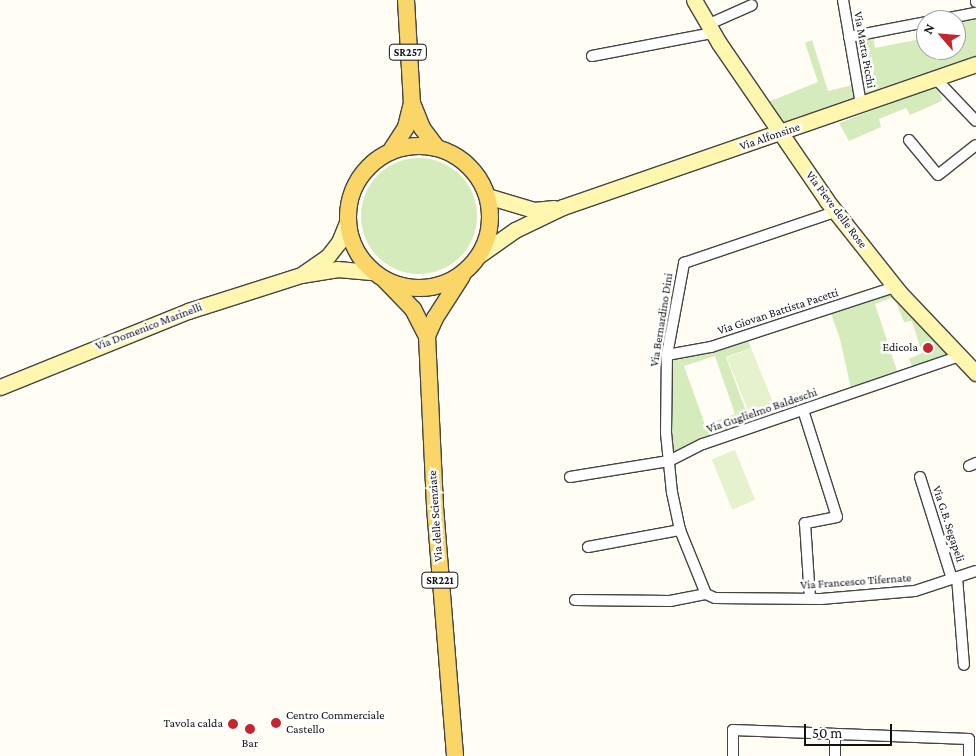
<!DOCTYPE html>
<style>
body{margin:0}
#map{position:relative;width:976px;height:756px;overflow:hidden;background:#fffdf4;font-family:"Crimson Pro",serif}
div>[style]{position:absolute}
.green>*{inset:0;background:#d5ebbc}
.round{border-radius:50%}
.pitch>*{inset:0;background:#e6f2ce;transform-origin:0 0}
.roads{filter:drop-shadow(1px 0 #444) drop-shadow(-1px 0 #444) drop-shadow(0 1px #444) drop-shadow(0 -1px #444)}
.street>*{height:10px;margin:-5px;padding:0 5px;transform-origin:5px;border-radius:5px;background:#fff}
.secondary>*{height:15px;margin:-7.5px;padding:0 7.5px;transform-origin:7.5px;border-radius:7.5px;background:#fff6af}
.primary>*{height:16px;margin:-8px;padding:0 8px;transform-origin:8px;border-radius:8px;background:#fad669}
.primary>.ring{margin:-8px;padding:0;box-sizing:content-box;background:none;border:16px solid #fad669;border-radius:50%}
.dots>*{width:14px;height:14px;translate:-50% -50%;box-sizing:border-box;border:2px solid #fff;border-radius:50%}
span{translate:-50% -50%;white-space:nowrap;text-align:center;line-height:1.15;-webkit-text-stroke:5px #fff;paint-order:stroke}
.shield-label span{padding:1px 4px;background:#fff;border:1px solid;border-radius:4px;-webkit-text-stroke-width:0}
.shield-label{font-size:11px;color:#111;font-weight:700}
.street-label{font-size:12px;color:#111}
.poi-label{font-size:12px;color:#111}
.right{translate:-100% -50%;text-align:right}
.left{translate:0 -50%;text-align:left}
.north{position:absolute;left:916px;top:10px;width:50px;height:50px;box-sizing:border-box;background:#fff;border:1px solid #a0a0a0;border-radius:50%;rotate:297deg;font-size:14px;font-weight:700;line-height:20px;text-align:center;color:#111}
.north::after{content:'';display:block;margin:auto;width:18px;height:22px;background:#c4252e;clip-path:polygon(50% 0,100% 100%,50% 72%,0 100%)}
.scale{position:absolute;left:804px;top:724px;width:88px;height:22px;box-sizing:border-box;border:2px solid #111;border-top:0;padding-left:6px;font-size:15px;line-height:18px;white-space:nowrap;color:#111;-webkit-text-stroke:4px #fff;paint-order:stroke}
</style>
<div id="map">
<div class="green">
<i style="clip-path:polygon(976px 13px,976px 64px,780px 134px,761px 105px,818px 82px,805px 43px,812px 40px,828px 91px,857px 84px,849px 37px,872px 31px,875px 48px,926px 38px,926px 50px,956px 50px,956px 20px)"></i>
<i style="clip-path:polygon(939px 85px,942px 101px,910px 115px,906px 108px,879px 119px,881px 127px,849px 141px,839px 123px)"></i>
<i class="round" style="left:361px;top:158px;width:116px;height:116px"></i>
<i style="clip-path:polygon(895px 287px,960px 356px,914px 372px,909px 359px,922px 353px,912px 321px,904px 322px,894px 297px,875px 304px,899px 377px,852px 393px,840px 339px,829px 308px)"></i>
<i style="clip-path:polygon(evenodd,746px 335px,751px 348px,726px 357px,747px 414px,774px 406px,776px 414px,669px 461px,667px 355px,746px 335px,715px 356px,735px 414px,705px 425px,684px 366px,715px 356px)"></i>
</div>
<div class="pitch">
<i style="left:751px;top:348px;width:62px;height:26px;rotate:68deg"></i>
<i style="left:735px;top:450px;width:54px;height:25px;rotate:68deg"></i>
</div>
<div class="roads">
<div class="street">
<i style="left:843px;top:0;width:106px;rotate:80.2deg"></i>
<i style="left:976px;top:0;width:2px;rotate:90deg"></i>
<i style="left:939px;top:20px;width:38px;rotate:-11deg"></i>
<i style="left:707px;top:25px;width:49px;rotate:-24deg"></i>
<i style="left:849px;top:37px;width:78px;rotate:-11deg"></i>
<i style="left:592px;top:56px;width:123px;rotate:-10.8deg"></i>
<i style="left:935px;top:78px;width:59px;rotate:46.4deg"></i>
<i style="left:909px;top:140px;width:45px;rotate:50.4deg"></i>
<i style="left:938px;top:175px;width:48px;rotate:-38.3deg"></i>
<i style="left:667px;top:355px;width:45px;rotate:-10.3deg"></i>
<i style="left:711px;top:347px;width:194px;rotate:-18.1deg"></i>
<i style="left:803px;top:410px;width:112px;rotate:72.4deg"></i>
<i style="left:837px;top:517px;width:33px;rotate:169deg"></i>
<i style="left:805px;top:523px;width:76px;rotate:86.2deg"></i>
<i style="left:969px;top:466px;width:8px;rotate:-23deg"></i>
<i style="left:570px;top:477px;width:100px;rotate:-9.2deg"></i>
<i style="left:669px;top:461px;width:38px;rotate:-27deg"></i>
<i style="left:703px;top:444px;width:272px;rotate:-18.9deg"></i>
<i style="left:920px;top:477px;width:107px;rotate:72.6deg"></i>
<i style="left:588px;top:547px;width:94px;rotate:-10.5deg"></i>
<i style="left:957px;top:577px;width:88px;rotate:85.5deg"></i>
<i style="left:706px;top:594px;width:69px;rotate:-112.1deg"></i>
<i style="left:680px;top:530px;width:38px;rotate:-102deg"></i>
<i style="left:672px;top:493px;width:60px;rotate:-95.7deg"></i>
<i style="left:666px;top:433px;width:78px;rotate:-89.3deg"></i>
<i style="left:667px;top:355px;width:94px;rotate:-79.5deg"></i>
<i style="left:684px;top:263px;width:159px;rotate:-18.7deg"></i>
<i style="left:706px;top:594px;width:10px;rotate:24deg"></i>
<i style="left:715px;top:598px;width:106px;rotate:0.5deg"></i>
<i style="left:821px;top:599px;width:94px;rotate:-4.9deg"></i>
<i style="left:915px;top:591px;width:64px;rotate:-18.2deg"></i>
<i style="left:575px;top:600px;width:95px;rotate:0.6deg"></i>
<i style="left:670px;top:601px;width:37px;rotate:-11deg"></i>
<i style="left:733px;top:756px;width:26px;rotate:-90deg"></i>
<i style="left:733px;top:730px;width:236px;rotate:2.2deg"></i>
<i style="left:969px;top:739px;width:17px;rotate:90deg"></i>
<i style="left:835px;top:756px;width:21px;rotate:-90deg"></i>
</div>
<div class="secondary">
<i style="left:694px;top:0;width:50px;rotate:59.8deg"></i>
<i style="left:719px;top:43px;width:191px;rotate:55.6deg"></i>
<i style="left:827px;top:201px;width:116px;rotate:51.6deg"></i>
<i style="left:899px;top:292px;width:112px;rotate:46.5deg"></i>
<i style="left:487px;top:196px;width:49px;rotate:16.6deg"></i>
<i style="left:534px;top:210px;width:20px;rotate:-6deg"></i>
<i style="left:478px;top:256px;width:45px;rotate:-35.1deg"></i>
<i style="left:515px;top:230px;width:53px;rotate:-25.6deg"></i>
<i style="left:563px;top:207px;width:437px;rotate:-19.1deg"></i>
<i style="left:304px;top:273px;width:29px;rotate:-35deg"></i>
<i style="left:328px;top:256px;width:18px;rotate:-52deg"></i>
<i style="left:339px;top:242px;width:24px;rotate:-68deg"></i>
<i style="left:0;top:387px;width:203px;rotate:-22deg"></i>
<i style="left:188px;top:311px;width:119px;rotate:-17.7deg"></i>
<i style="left:301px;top:275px;width:36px;rotate:-9deg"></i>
<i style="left:337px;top:269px;width:37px;rotate:5deg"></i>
</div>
<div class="primary">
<i style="left:406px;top:0;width:103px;rotate:86.7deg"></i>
<i style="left:412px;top:103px;width:27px;rotate:68deg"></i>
<i style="left:422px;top:128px;width:25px;rotate:53deg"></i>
<i class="ring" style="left:348px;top:146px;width:126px;height:126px"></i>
<i style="left:390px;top:152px;width:30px;rotate:-57deg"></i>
<i style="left:406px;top:127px;width:25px;rotate:-76deg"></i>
<i style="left:384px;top:279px;width:42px;rotate:46deg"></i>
<i style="left:413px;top:309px;width:30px;rotate:63deg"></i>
<i style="left:427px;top:336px;width:171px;rotate:87.3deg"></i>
<i style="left:435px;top:507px;width:250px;rotate:85.4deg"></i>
<i style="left:427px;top:336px;width:20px;rotate:-66deg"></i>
<i style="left:435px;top:318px;width:50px;rotate:-57.3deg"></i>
</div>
</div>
<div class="dots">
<i style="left:928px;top:348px;background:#c4252e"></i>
<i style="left:276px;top:723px;background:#c4252e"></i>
<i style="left:233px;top:724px;background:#c4252e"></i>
<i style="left:250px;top:729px;background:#c4252e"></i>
</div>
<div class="shield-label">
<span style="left:408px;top:52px">SR257</span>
<span style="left:440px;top:580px">SR221</span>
</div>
<div class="street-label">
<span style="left:864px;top:50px;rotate:80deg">Via Marta Picchi</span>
<span style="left:770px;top:137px;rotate:-19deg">Via Alfonsine</span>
<span style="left:836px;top:210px;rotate:53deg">Via Pieve delle Rose</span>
<span style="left:778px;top:312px;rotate:-18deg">Via Giovan Battista Pacetti</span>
<span style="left:662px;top:320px;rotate:-81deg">Via Bernardino Dini</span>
<span style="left:149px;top:327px;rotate:-21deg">Via Domenico Marinelli</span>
<span style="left:762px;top:411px;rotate:-19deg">Via Guglielmo Baldeschi</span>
<span style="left:436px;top:516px;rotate:-94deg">Via delle Scienziate</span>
<span style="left:948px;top:524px;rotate:72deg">Via G.B. Segapeli</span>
<span style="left:856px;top:582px;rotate:-4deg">Via Francesco Tifernate</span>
</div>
<div class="poi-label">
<span class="right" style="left:918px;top:348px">Edicola</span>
<span class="left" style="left:286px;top:723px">Centro Commerciale<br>Castello</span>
<span class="right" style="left:223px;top:724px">Tavola calda</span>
<span style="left:250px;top:744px">Bar</span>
</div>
<div class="north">N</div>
<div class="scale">50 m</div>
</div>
